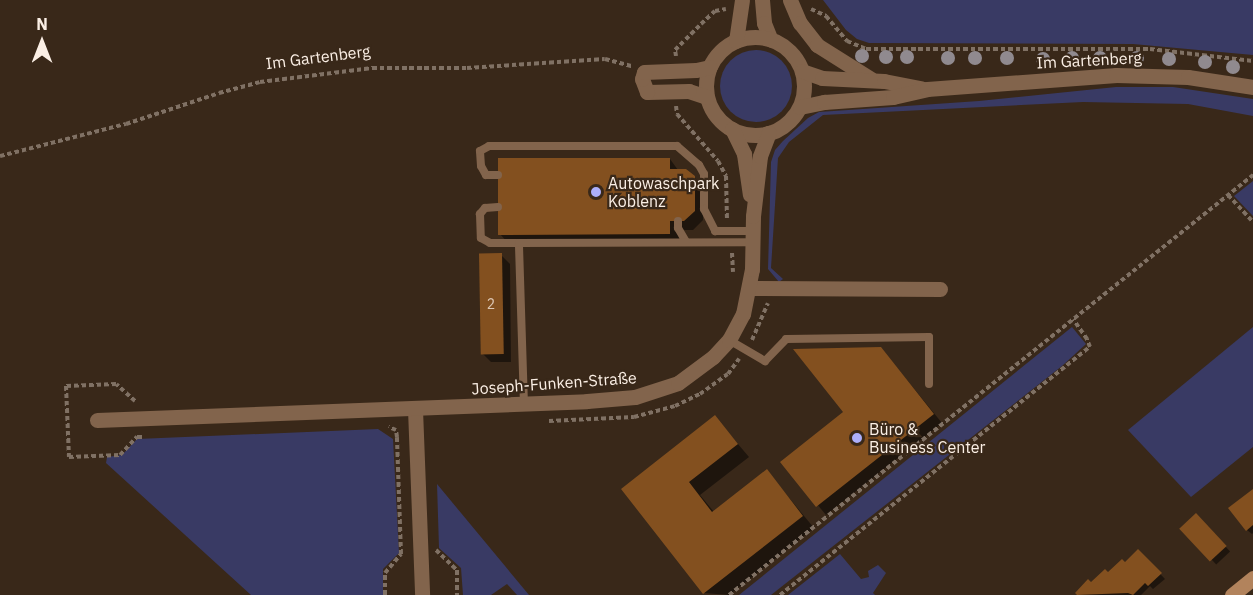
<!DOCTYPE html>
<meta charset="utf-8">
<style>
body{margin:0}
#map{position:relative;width:1253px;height:595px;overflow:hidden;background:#392819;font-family:"IBM Plex Sans",sans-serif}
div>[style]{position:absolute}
.green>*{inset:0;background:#393a64}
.round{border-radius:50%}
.shadow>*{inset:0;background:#0007;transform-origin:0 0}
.building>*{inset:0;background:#83501f;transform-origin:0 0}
.path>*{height:4px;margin-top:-2px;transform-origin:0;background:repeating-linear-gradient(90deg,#807164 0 4.5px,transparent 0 7.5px)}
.lane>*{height:8px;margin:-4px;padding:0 4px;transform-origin:4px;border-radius:4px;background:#82644c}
.street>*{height:15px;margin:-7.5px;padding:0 7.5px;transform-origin:7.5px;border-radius:7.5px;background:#82644c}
.street>.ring{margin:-7.5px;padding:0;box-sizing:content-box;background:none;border:15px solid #82644c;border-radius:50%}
.secondary>*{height:15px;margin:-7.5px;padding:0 7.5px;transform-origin:7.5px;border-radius:7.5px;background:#b2835c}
.trees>*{width:14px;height:14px;margin:-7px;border-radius:50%;background:#908a8f}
.dots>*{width:16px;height:16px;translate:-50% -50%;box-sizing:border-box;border:3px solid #392819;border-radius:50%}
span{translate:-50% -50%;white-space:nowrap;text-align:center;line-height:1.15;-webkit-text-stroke:4.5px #392819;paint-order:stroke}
.number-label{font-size:14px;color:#ddc7b4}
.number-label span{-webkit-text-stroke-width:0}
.street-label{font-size:16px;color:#fbefe5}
.poi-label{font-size:16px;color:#fbefe5}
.left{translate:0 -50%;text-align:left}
.north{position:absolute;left:12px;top:12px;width:60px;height:60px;-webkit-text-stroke:4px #392819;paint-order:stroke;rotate:0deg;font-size:16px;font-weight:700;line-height:24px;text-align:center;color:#fbefe5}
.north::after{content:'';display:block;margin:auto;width:21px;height:27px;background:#fbefe5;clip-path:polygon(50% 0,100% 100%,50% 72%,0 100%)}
</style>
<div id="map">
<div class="green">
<i style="clip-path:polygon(823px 0,1253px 0,1253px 55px,1133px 44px,869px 43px,857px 39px,846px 30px)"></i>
<i class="round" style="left:720px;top:50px;width:72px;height:72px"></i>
<i style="clip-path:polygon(1116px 87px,1173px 87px,1253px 99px,1253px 116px,1188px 104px,1083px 102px,823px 115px,789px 142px,778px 158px,771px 268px,783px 279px,779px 282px,768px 269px,771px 162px,775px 150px,783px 141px,808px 118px,819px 112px,979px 101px)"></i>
<i style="clip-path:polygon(1253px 181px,1253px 216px,1234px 196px)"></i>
<i style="clip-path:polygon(1072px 327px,1086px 344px,1062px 366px,771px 595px,739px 595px)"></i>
<i style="clip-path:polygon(1253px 327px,1253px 447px,1191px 497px,1128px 430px)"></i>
<i style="clip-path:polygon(378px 429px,393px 439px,399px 553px,383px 569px,383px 595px,251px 595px,106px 463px,107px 457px,122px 455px,137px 439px)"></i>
<i style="clip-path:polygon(437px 484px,529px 595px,517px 595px,507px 584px,491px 595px,463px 595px,461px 568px,439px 548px)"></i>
<i style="clip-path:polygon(840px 554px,861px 579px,869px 577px,868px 571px,878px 565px,886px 573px,873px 593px,875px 595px,788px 595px)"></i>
</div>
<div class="shadow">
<i style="clip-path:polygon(670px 159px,678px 170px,694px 177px,703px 187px,703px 220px,693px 230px,679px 230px,679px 242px,508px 243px,500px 234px)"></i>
<i style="clip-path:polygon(501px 255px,510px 264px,511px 362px,491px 362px,482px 353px)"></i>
<i style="clip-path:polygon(889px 358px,942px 423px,826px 515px,782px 462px,845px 412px)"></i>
<i style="clip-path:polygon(715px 417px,749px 457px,700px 495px,714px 512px,767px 471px,814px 528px,729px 595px,704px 593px,623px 489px)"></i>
<i style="clip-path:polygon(1253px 491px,1253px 533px,1252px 534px,1247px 530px)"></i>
<i style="left:1196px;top:515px;width:50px;height:19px;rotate:47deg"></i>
<i style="clip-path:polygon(1138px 551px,1165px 579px,1153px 589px,1150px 586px,1141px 595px,1079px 595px,1077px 593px,1125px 564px)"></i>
</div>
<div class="building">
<i style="clip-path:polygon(498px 158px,670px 158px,670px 169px,686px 169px,695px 176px,695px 211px,684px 221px,670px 221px,670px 234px,498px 235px)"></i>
<i style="left:502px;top:253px;width:101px;height:23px;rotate:89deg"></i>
<i style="clip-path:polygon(881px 347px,934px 414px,816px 507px,780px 462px,843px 412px,793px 349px)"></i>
<i style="clip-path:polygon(715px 415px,738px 444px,689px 482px,712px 512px,767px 469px,803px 516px,703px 594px,621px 489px)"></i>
<i style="clip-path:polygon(1253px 489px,1253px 525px,1246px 531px,1228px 508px)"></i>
<i style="left:1196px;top:513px;width:45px;height:23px;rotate:47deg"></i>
<i style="clip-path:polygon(1138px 549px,1162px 573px,1148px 586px,1145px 583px,1133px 595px,1128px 593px,1077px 595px,1075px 593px,1088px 579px,1091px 582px,1105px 569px,1108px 572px,1122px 559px,1125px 562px)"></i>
</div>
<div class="path">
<i style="left:811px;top:9px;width:17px;rotate:25deg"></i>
<i style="left:826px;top:16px;width:33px;rotate:50deg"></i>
<i style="left:847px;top:41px;width:21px;rotate:23deg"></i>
<i style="left:866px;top:49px;width:284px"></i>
<i style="left:1150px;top:49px;width:104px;rotate:6.6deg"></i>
<i style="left:676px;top:56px;width:6px;rotate:-99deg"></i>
<i style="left:675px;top:50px;width:37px;rotate:-45deg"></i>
<i style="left:701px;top:24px;width:19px;rotate:-43deg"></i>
<i style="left:715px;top:11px;width:11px;rotate:-10deg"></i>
<i style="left:676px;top:106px;width:8px;rotate:83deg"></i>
<i style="left:677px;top:114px;width:62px;rotate:48.9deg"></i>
<i style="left:718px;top:161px;width:17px;rotate:62deg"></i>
<i style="left:726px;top:176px;width:43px;rotate:88.7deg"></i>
<i style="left:0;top:156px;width:130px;rotate:-14.3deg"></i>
<i style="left:126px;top:124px;width:98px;rotate:-18.4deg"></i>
<i style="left:219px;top:93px;width:42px;rotate:-15deg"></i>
<i style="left:260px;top:82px;width:113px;rotate:-7.1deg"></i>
<i style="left:372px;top:68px;width:95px"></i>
<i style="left:467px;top:68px;width:138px;rotate:-3.7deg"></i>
<i style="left:605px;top:59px;width:28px;rotate:15deg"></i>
<i style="left:1228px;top:195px;width:37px;rotate:47deg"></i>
<i style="left:732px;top:253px;width:19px;rotate:87deg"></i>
<i style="left:752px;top:340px;width:40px;rotate:-66.6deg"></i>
<i style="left:135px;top:401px;width:25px;rotate:-138deg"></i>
<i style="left:116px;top:384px;width:50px;rotate:177.7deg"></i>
<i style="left:66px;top:386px;width:71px;rotate:87.6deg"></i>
<i style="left:69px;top:457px;width:51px;rotate:-2.2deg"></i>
<i style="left:120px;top:455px;width:25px;rotate:-47deg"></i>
<i style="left:137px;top:437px;width:5px"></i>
<i style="left:549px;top:421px;width:85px;rotate:-2.7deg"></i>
<i style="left:634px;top:417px;width:42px;rotate:-15deg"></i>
<i style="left:675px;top:406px;width:28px;rotate:-26deg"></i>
<i style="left:700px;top:394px;width:34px;rotate:-36deg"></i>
<i style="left:728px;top:374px;width:19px;rotate:-54deg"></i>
<i style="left:436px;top:550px;width:29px;rotate:44deg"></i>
<i style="left:457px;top:570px;width:25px;rotate:90deg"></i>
<i style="left:385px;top:595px;width:22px;rotate:-90deg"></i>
<i style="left:385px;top:573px;width:25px;rotate:-50deg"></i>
<i style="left:401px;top:554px;width:117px;rotate:-92deg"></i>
<i style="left:397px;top:437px;width:7px;rotate:-98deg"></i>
<i style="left:396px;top:430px;width:8px;rotate:-157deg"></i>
<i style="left:729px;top:595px;width:672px;rotate:-38.71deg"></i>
<i style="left:780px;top:595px;width:397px;rotate:-38.7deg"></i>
<i style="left:1090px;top:347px;width:9px;rotate:-111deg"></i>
<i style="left:1087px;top:339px;width:24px;rotate:-125deg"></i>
</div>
<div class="lane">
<i style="left:498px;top:175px;width:12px;rotate:180deg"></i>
<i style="left:486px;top:175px;width:10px;rotate:-119deg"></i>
<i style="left:481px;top:166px;width:15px;rotate:-94deg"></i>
<i style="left:480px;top:151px;width:10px;rotate:-29deg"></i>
<i style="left:489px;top:146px;width:188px"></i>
<i style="left:677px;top:146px;width:29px;rotate:41deg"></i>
<i style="left:699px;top:165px;width:10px;rotate:61deg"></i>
<i style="left:704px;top:174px;width:35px;rotate:90deg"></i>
<i style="left:704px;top:209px;width:25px;rotate:63deg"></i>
<i style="left:715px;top:231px;width:38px"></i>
<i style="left:498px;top:207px;width:13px;rotate:176deg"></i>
<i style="left:485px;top:208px;width:8px;rotate:130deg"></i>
<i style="left:480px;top:214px;width:24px;rotate:88deg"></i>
<i style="left:481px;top:238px;width:10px;rotate:29deg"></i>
<i style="left:490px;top:243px;width:29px"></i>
<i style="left:678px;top:221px;width:7px;rotate:90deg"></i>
<i style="left:678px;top:228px;width:16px;rotate:60deg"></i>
<i style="left:729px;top:340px;width:42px;rotate:30.3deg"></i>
<i style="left:765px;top:361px;width:30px;rotate:-46deg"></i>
<i style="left:786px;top:339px;width:143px;rotate:-0.8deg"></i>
<i style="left:929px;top:337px;width:47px;rotate:90deg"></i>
<i style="left:524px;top:405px;width:162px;rotate:-91.8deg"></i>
<i style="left:519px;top:243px;width:234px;rotate:-0.2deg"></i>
</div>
<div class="street">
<i style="left:762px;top:0;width:23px;rotate:85deg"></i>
<i style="left:764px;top:23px;width:18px;rotate:68deg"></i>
<i style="left:790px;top:0;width:25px;rotate:67deg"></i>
<i style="left:800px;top:23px;width:28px;rotate:52deg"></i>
<i style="left:817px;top:45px;width:64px;rotate:32.2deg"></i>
<i class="ring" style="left:706px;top:37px;width:83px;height:83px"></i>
<i style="left:736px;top:41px;width:41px;rotate:-81.7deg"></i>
<i style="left:802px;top:71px;width:21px;rotate:19deg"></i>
<i style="left:822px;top:78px;width:62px;rotate:2.8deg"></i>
<i style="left:884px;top:81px;width:38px;rotate:11deg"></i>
<i style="left:707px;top:97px;width:19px;rotate:-162deg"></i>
<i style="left:689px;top:91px;width:42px;rotate:178.6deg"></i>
<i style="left:647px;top:92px;width:14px;rotate:-111deg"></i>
<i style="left:642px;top:79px;width:7px;rotate:-74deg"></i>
<i style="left:644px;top:72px;width:52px;rotate:-2.2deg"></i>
<i style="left:696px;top:70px;width:14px;rotate:-12deg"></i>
<i style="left:800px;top:107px;width:25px;rotate:-12deg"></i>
<i style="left:824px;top:102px;width:69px;rotate:-4.1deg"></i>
<i style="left:893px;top:97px;width:35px;rotate:-13deg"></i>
<i style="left:927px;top:89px;width:190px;rotate:-4.2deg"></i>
<i style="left:1116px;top:75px;width:72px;rotate:1.6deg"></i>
<i style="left:1188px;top:77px;width:66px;rotate:8.7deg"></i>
<i style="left:732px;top:129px;width:28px;rotate:64deg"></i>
<i style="left:744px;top:154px;width:41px;rotate:81.7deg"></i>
<i style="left:750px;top:288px;width:190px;rotate:0.3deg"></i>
<i style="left:415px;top:409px;width:186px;rotate:87.8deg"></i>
<i style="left:97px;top:420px;width:490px;rotate:-2.2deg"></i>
<i style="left:587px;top:401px;width:48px;rotate:-4.8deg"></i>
<i style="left:635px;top:397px;width:45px;rotate:-18deg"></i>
<i style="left:678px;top:383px;width:44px;rotate:-36.6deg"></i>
<i style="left:713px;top:357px;width:23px;rotate:-47deg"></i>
<i style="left:729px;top:340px;width:30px;rotate:-62deg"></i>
<i style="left:743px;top:314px;width:46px;rotate:-78.7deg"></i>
<i style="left:752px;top:269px;width:53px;rotate:-88.9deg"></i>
<i style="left:753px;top:216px;width:60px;rotate:-83.3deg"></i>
<i style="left:760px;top:156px;width:25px;rotate:-69deg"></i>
</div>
<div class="secondary">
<i style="left:1232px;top:595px;width:27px;rotate:-39deg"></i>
</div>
<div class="trees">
<i style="left:862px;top:56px"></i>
<i style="left:886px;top:57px"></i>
<i style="left:907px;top:57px"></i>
<i style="left:948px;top:58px"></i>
<i style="left:975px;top:58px"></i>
<i style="left:1007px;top:58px"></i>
<i style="left:1072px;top:58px"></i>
<i style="left:1100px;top:58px"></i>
<i style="left:1137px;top:58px"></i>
<i style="left:1043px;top:59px"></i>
<i style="left:1169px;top:59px"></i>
<i style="left:1205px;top:62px"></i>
<i style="left:1233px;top:67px"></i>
</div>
<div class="dots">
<i style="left:596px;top:192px;background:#acaffb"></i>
<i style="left:857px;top:438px;background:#acaffb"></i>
</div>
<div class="number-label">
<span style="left:491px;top:304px">2</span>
</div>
<div class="street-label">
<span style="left:318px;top:57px;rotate:-7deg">Im Gartenberg</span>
<span style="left:1089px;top:60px;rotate:-3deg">Im Gartenberg</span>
<span style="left:554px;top:383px;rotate:-4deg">Joseph-Funken-Straße</span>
</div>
<div class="poi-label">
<span class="left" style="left:608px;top:192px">Autowaschpark<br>Koblenz</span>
<span class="left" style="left:869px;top:438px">Büro &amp;<br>Business Center</span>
</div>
<div class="north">N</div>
</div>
